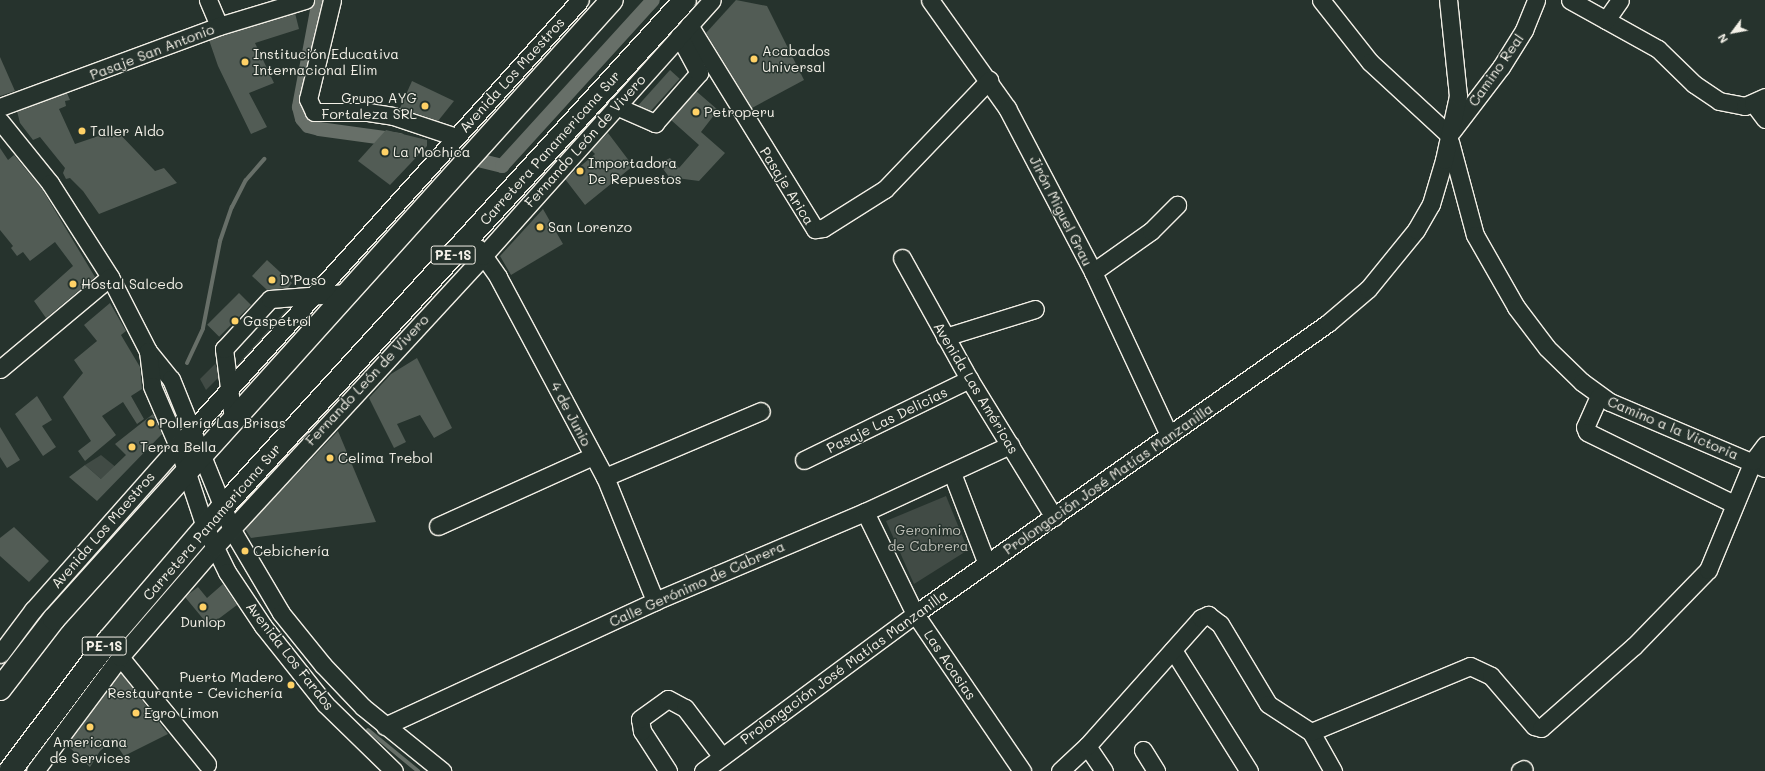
<!DOCTYPE html>
<meta charset="utf-8">
<style>
body{margin:0}
#map{position:relative;width:1765px;height:771px;overflow:hidden;background:#26332d;font-family:Mali,sans-serif}
div>[style]{position:absolute}
.green>*{inset:0;background:#414b45}
.stream>*{height:4px;margin:-2px;padding:0 2px;transform-origin:2px;border-radius:2px;background:#676f68}
.canal>*{height:14px;margin:-7px;padding:0 7px;transform-origin:7px;border-radius:7px;background:#676f68}
.building>*{inset:0;background:#525c55;transform-origin:0 0}
.roads{filter:drop-shadow(1px 0 #f4f1e8) drop-shadow(-1px 0 #f4f1e8) drop-shadow(0 1px #f4f1e8) drop-shadow(0 -1px #f4f1e8)}
.minor>*{height:17px;margin:-8.5px;padding:0 8.5px;transform-origin:8.5px;border-radius:8.5px;background:#26332d}
.highway>*{height:22px;margin:-11px;padding:0 11px;transform-origin:11px;border-radius:11px;background:#26332d}
.dots>*{width:11px;height:11px;translate:-50% -50%;box-sizing:border-box;border:2px solid #26332d;border-radius:50%}
span{translate:-50% -50%;white-space:nowrap;text-align:center;line-height:1.15;-webkit-text-stroke:3px #26332d;paint-order:stroke}
.shield-label span{padding:1px 3px;background:#26332d;border:1px solid;border-radius:3px;-webkit-text-stroke-width:0}
.shield-label{font-size:13px;color:#f4f1e8;font-weight:700}
.poi-label{font-size:14px;color:#f4f1e8}
.left{translate:0 -50%;text-align:left}
.right{translate:-100% -50%;text-align:right}
.street-label{font-size:14px;color:#f4f1e8}
.park-label{font-size:14px;color:#bebfb7}
.north{position:absolute;left:1713px;top:12px;width:40px;height:40px;-webkit-text-stroke:3px #26332d;paint-order:stroke;rotate:238deg;font-size:11px;font-weight:700;line-height:16px;text-align:center;color:#f4f1e8}
.north::after{content:'';display:block;margin:auto;width:14px;height:18px;background:#f4f1e8;clip-path:polygon(50% 0,100% 100%,50% 72%,0 100%)}
</style>
<div id="map">
<div class="green">
<i style="clip-path:polygon(294px 301px,302px 301px,237px 373px,236px 366px)"></i>
<i style="clip-path:polygon(215px 364px,221px 375px,206px 390px,200px 379px)"></i>
<i style="clip-path:polygon(101px 455px,123px 473px,109px 486px,85px 465px)"></i>
<i style="clip-path:polygon(946px 496px,968px 550px,914px 584px,886px 521px)"></i>
</div>
<div class="stream">
<i style="left:187px;top:363px;width:38px;rotate:-65deg"></i>
<i style="left:203px;top:328px;width:89px;rotate:-78.9deg"></i>
<i style="left:220px;top:241px;width:36px;rotate:-71deg"></i>
<i style="left:232px;top:207px;width:30px;rotate:-63deg"></i>
<i style="left:246px;top:180px;width:28px;rotate:-49deg"></i>
<i style="left:368px;top:730px;width:65px;rotate:39.4deg"></i>
</div>
<div class="canal">
<i style="left:318px;top:5px;width:104px;rotate:100.6deg"></i>
<i style="left:299px;top:107px;width:12px;rotate:76deg"></i>
<i style="left:302px;top:119px;width:9px;rotate:49deg"></i>
<i style="left:308px;top:126px;width:11px;rotate:15deg"></i>
<i style="left:319px;top:129px;width:81px;rotate:7.8deg"></i>
<i style="left:482px;top:161px;width:21px;rotate:14deg"></i>
<i style="left:502px;top:166px;width:224px;rotate:-47.7deg"></i>
</div>
<div class="building">
<i style="clip-path:polygon(736px 0,767px 6px,804px 80px,752px 108px,706px 33px)"></i>
<i style="clip-path:polygon(295px 13px,299px 29px,255px 43px,274px 83px,249px 93px,267px 127px,251px 134px,218px 66px,209px 40px)"></i>
<i style="clip-path:polygon(0 57px,15px 91px,0 96px)"></i>
<i style="left:670px;top:70px;width:13px;height:47px;rotate:42deg"></i>
<i style="clip-path:polygon(412px 81px,454px 101px,438px 121px,400px 108px)"></i>
<i style="clip-path:polygon(696px 91px,718px 110px,701px 132px,725px 153px,699px 181px,669px 177px,661px 166px,664px 161px,670px 158px,679px 168px,699px 145px,671px 120px)"></i>
<i style="clip-path:polygon(67px 93px,70px 100px,65px 101px,66px 106px,59px 109px,75px 144px,116px 130px,155px 171px,164px 168px,177px 183px,99px 214px,83px 191px,70px 178px,66px 179px,63px 173px,65px 168px,40px 137px,33px 140px,20px 123px,17px 111px)"></i>
<i style="clip-path:polygon(386px 130px,427px 140px,427px 146px,390px 185px,358px 161px)"></i>
<i style="clip-path:polygon(608px 133px,633px 166px,585px 205px,565px 179px,595px 154px,591px 150px)"></i>
<i style="clip-path:polygon(0 148px,8px 160px,14px 155px,42px 189px,95px 277px,46px 318px,34px 301px,73px 266px,55px 242px,30px 261px,23px 252px,17px 256px,11px 248px,13px 246px,0 230px)"></i>
<i style="clip-path:polygon(543px 209px,563px 244px,511px 275px,500px 256px)"></i>
<i style="clip-path:polygon(267px 260px,292px 283px,288px 288px,267px 290px,252px 276px)"></i>
<i style="left:239px;top:293px;width:17px;height:45px;rotate:45deg"></i>
<i style="clip-path:polygon(110px 303px,126px 331px,121px 335px,140px 367px,142px 389px,131px 396px,144px 419px,137px 424px,123px 402px,102px 416px,116px 435px,85px 461px,78px 451px,91px 441px,63px 397px,83px 373px,74px 360px,97px 341px,84px 325px)"></i>
<i style="clip-path:polygon(417px 358px,452px 428px,434px 438px,420px 415px,397px 424px,406px 442px,394px 448px,369px 398px,391px 374px)"></i>
<i style="clip-path:polygon(37px 396px,52px 420px,42px 426px,56px 447px,43px 456px,15px 414px)"></i>
<i style="clip-path:polygon(153px 414px,162px 434px,97px 501px,69px 477px,85px 465px,101px 479px,126px 455px,115px 444px)"></i>
<i style="clip-path:polygon(0 427px,20px 460px,7px 468px,0 457px)"></i>
<i style="clip-path:polygon(338px 431px,376px 522px,251px 538px,245px 529px)"></i>
<i style="clip-path:polygon(14px 527px,49px 561px,29px 582px,0 556px,0 538px)"></i>
<i style="clip-path:polygon(223px 584px,237px 605px,209px 626px,185px 597px,198px 587px,207px 598px)"></i>
<i style="clip-path:polygon(121px 673px,168px 734px,124px 756px,113px 740px,100px 751px,90px 767px,67px 745px)"></i>
</div>
<div class="roads">
<div class="minor">
<i style="left:208px;top:0;width:28px;rotate:67deg"></i>
<i style="left:332px;top:0;width:102px;rotate:103.6deg"></i>
<i style="left:308px;top:99px;width:14px;rotate:65deg"></i>
<i style="left:314px;top:112px;width:54px"></i>
<i style="left:368px;top:112px;width:25px;rotate:9deg"></i>
<i style="left:393px;top:116px;width:66px;rotate:18.4deg"></i>
<i style="left:930px;top:0;width:133px;rotate:54.5deg"></i>
<i style="left:1007px;top:108px;width:185px;rotate:62.3deg"></i>
<i style="left:1093px;top:272px;width:180px;rotate:65deg"></i>
<i style="left:1321px;top:0;width:79px;rotate:51.7deg"></i>
<i style="left:1370px;top:62px;width:108px;rotate:42.7deg"></i>
<i style="left:1570px;top:0;width:101px;rotate:29.1deg"></i>
<i style="left:1658px;top:49px;width:50px;rotate:44.2deg"></i>
<i style="left:1694px;top:84px;width:30px;rotate:34deg"></i>
<i style="left:1719px;top:101px;width:26px;rotate:11deg"></i>
<i style="left:1745px;top:106px;width:22px;rotate:-24deg"></i>
<i style="left:1606px;top:20px;width:24px;rotate:-55deg"></i>
<i style="left:689px;top:25px;width:240px;rotate:58.3deg"></i>
<i style="left:815px;top:229px;width:8px;rotate:-7deg"></i>
<i style="left:823px;top:228px;width:73px;rotate:-32.2deg"></i>
<i style="left:885px;top:189px;width:151px;rotate:-46.3deg"></i>
<i style="left:1753px;top:103px;width:20px;rotate:53deg"></i>
<i style="left:616px;top:106px;width:43px;rotate:23.6deg"></i>
<i style="left:655px;top:123px;width:67px;rotate:-48.7deg"></i>
<i style="left:699px;top:73px;width:42px;rotate:-118.4deg"></i>
<i style="left:0;top:107px;width:233px;rotate:-20.3deg"></i>
<i style="left:219px;top:26px;width:90px;rotate:-16.8deg"></i>
<i style="left:0;top:121px;width:80px;rotate:51.1deg"></i>
<i style="left:50px;top:183px;width:112px;rotate:57.4deg"></i>
<i style="left:110px;top:277px;width:83px;rotate:62.8deg"></i>
<i style="left:148px;top:351px;width:36px;rotate:51deg"></i>
<i style="left:171px;top:379px;width:163px;rotate:68deg"></i>
<i style="left:232px;top:530px;width:96px;rotate:59.4deg"></i>
<i style="left:281px;top:613px;width:67px;rotate:51.1deg"></i>
<i style="left:323px;top:665px;width:58px;rotate:46.4deg"></i>
<i style="left:363px;top:707px;width:102px;rotate:39deg"></i>
<i style="left:1452px;top:131px;width:81px;rotate:-52.6deg"></i>
<i style="left:1501px;top:67px;width:44px;rotate:-58.1deg"></i>
<i style="left:1524px;top:30px;width:32px;rotate:-68deg"></i>
<i style="left:1450px;top:142px;width:96px;rotate:75deg"></i>
<i style="left:1475px;top:235px;width:83px;rotate:60.3deg"></i>
<i style="left:1516px;top:307px;width:51px;rotate:52.9deg"></i>
<i style="left:1547px;top:348px;width:49px;rotate:44.2deg"></i>
<i style="left:1582px;top:382px;width:34px;rotate:36deg"></i>
<i style="left:1610px;top:402px;width:168px;rotate:23.1deg"></i>
<i style="left:478px;top:248px;width:35px;rotate:55deg"></i>
<i style="left:498px;top:277px;width:227px;rotate:61.9deg"></i>
<i style="left:605px;top:477px;width:134px;rotate:68deg"></i>
<i style="left:902px;top:258px;width:138px;rotate:61deg"></i>
<i style="left:969px;top:379px;width:162px;rotate:58.4deg"></i>
<i style="left:1093px;top:272px;width:71px;rotate:-35.3deg"></i>
<i style="left:1151px;top:231px;width:37px;rotate:-45deg"></i>
<i style="left:945px;top:337px;width:94px;rotate:-17.3deg"></i>
<i style="left:148px;top:351px;width:35px;rotate:83deg"></i>
<i style="left:152px;top:386px;width:65px;rotate:66.6deg"></i>
<i style="left:178px;top:446px;width:85px;rotate:71.6deg"></i>
<i style="left:205px;top:527px;width:50px;rotate:63.9deg"></i>
<i style="left:227px;top:572px;width:65px;rotate:56.3deg"></i>
<i style="left:263px;top:626px;width:100px;rotate:51.5deg"></i>
<i style="left:325px;top:704px;width:96px;rotate:44.2deg"></i>
<i style="left:0;top:369px;width:143px;rotate:-39.9deg"></i>
<i style="left:1599px;top:396px;width:34px;rotate:114deg"></i>
<i style="left:1585px;top:427px;width:5px;rotate:68deg"></i>
<i style="left:1587px;top:432px;width:164px;rotate:26.1deg"></i>
<i style="left:233px;top:419px;width:71px;rotate:-97.3deg"></i>
<i style="left:224px;top:349px;width:68px;rotate:-47.4deg"></i>
<i style="left:270px;top:299px;width:77px;rotate:-4.5deg"></i>
<i style="left:804px;top:460px;width:184px;rotate:-26.1deg"></i>
<i style="left:952px;top:473px;width:97px;rotate:69deg"></i>
<i style="left:605px;top:477px;width:169px;rotate:-22.9deg"></i>
<i style="left:865px;top:512px;width:114px;rotate:63.9deg"></i>
<i style="left:915px;top:614px;width:190px;rotate:55.7deg"></i>
<i style="left:438px;top:526px;width:170px;rotate:-24.3deg"></i>
<i style="left:1173px;top:650px;width:143px;rotate:57.9deg"></i>
<i style="left:0;top:654px;width:55px;rotate:-53.1deg"></i>
<i style="left:33px;top:610px;width:219px;rotate:-48.5deg"></i>
<i style="left:178px;top:446px;width:600px;rotate:-47.97deg"></i>
<i style="left:120px;top:657px;width:138px;rotate:50.9deg"></i>
<i style="left:385px;top:726px;width:298px;rotate:-24.8deg"></i>
<i style="left:655px;top:601px;width:228px;rotate:-23deg"></i>
<i style="left:865px;top:512px;width:160px;rotate:-24.8deg"></i>
<i style="left:1311px;top:732px;width:45px;rotate:60.6deg"></i>
<i style="left:1087px;top:746px;width:30px;rotate:56deg"></i>
<i style="left:1143px;top:750px;width:25px;rotate:58deg"></i>
<i style="left:35px;top:771px;width:142px;rotate:-53.3deg"></i>
<i style="left:120px;top:657px;width:144px;rotate:-49.2deg"></i>
<i style="left:214px;top:548px;width:397px;rotate:-47.3deg"></i>
<i style="left:483px;top:256px;width:343px;rotate:-48.2deg"></i>
<i style="left:668px;top:771px;width:48px;rotate:-123deg"></i>
<i style="left:642px;top:731px;width:12px;rotate:-99deg"></i>
<i style="left:640px;top:719px;width:34px;rotate:-36deg"></i>
<i style="left:668px;top:699px;width:19px;rotate:28deg"></i>
<i style="left:685px;top:708px;width:61px;rotate:52.9deg"></i>
<i style="left:703px;top:771px;width:264px;rotate:-36.5deg"></i>
<i style="left:915px;top:614px;width:505px;rotate:-35.17deg"></i>
<i style="left:1328px;top:323px;width:52px;rotate:-40.4deg"></i>
<i style="left:1368px;top:289px;width:76px;rotate:-50.9deg"></i>
<i style="left:1416px;top:230px;width:30px;rotate:-60deg"></i>
<i style="left:1431px;top:204px;width:46px;rotate:-73.5deg"></i>
<i style="left:1444px;top:160px;width:66px;rotate:-77.7deg"></i>
<i style="left:1458px;top:96px;width:97px;rotate:-95.9deg"></i>
<i style="left:1060px;top:771px;width:37px;rotate:-43deg"></i>
<i style="left:1087px;top:746px;width:171px;rotate:-48.3deg"></i>
<i style="left:1201px;top:618px;width:8px;rotate:-23deg"></i>
<i style="left:1208px;top:615px;width:15px;rotate:37deg"></i>
<i style="left:1220px;top:624px;width:93px;rotate:59deg"></i>
<i style="left:1268px;top:704px;width:51px;rotate:33.1deg"></i>
<i style="left:1311px;top:732px;width:172px;rotate:-22.5deg"></i>
<i style="left:1470px;top:666px;width:23px;rotate:25deg"></i>
<i style="left:1491px;top:676px;width:66px;rotate:49.3deg"></i>
<i style="left:1534px;top:726px;width:7px;rotate:16deg"></i>
<i style="left:1541px;top:728px;width:124px;rotate:-41.4deg"></i>
<i style="left:1634px;top:646px;width:106px;rotate:-45.8deg"></i>
<i style="left:1708px;top:570px;width:118px;rotate:-67.6deg"></i>
<i style="left:1753px;top:461px;width:20px;rotate:-53deg"></i>
<i style="left:1520px;top:771px;width:4px;rotate:-27deg"></i>
</div>
<div class="highway">
<i style="left:0;top:689px;width:88px;rotate:-52.4deg"></i>
<i style="left:54px;top:619px;width:833px;rotate:-47.97deg"></i>
<i style="left:10px;top:771px;width:163px;rotate:-53deg"></i>
<i style="left:108px;top:641px;width:175px;rotate:-49.4deg"></i>
<i style="left:222px;top:508px;width:687px;rotate:-47.65deg"></i>
</div>
</div>
<div class="dots">
<i style="left:754px;top:59px;background:#ffd166"></i>
<i style="left:245px;top:62px;background:#ffd166"></i>
<i style="left:425px;top:106px;background:#ffd166"></i>
<i style="left:696px;top:112px;background:#ffd166"></i>
<i style="left:82px;top:131px;background:#ffd166"></i>
<i style="left:385px;top:152px;background:#ffd166"></i>
<i style="left:580px;top:171px;background:#ffd166"></i>
<i style="left:540px;top:227px;background:#ffd166"></i>
<i style="left:272px;top:280px;background:#ffd166"></i>
<i style="left:73px;top:284px;background:#ffd166"></i>
<i style="left:235px;top:321px;background:#ffd166"></i>
<i style="left:151px;top:423px;background:#ffd166"></i>
<i style="left:132px;top:447px;background:#ffd166"></i>
<i style="left:330px;top:458px;background:#ffd166"></i>
<i style="left:245px;top:551px;background:#ffd166"></i>
<i style="left:203px;top:607px;background:#ffd166"></i>
<i style="left:291px;top:685px;background:#ffd166"></i>
<i style="left:136px;top:713px;background:#ffd166"></i>
<i style="left:90px;top:727px;background:#ffd166"></i>
</div>
<div class="shield-label">
<span style="left:453px;top:255px">PE-1S</span>
<span style="left:104px;top:646px">PE-1S</span>
</div>
<div class="poi-label">
<span class="left" style="left:762px;top:59px">Acabados<br>Universal</span>
<span class="left" style="left:253px;top:62px">Institución Educativa<br>Internacional Elim</span>
<span class="right" style="left:417px;top:106px">Grupo AYG<br>Fortaleza SRL</span>
<span class="left" style="left:704px;top:112px">Petroperu</span>
<span class="left" style="left:90px;top:131px">Taller Aldo</span>
<span class="left" style="left:393px;top:152px">La Mochica</span>
<span class="left" style="left:588px;top:171px">Importadora<br>De Repuestos</span>
<span class="left" style="left:548px;top:227px">San Lorenzo</span>
<span class="left" style="left:280px;top:280px">D’Paso</span>
<span class="left" style="left:81px;top:284px">Hostal Salcedo</span>
<span class="left" style="left:243px;top:321px">Gaspetrol</span>
<span class="left" style="left:159px;top:423px">Pollería Las Brisas</span>
<span class="left" style="left:140px;top:447px">Terra Bella</span>
<span class="left" style="left:338px;top:458px">Celima Trebol</span>
<span class="left" style="left:253px;top:551px">Cebichería</span>
<span style="left:203px;top:622px">Dunlop</span>
<span class="right" style="left:283px;top:685px">Puerto Madero<br>Restaurante - Cevichería</span>
<span class="left" style="left:144px;top:713px">Egro Limon</span>
<span style="left:90px;top:750px">Americana<br>de Services</span>
</div>
<div class="street-label">
<span style="left:152px;top:52px;rotate:-21deg">Pasaje San Antonio</span>
<span style="left:1496px;top:70px;rotate:-55deg">Camino Real</span>
<span style="left:512px;top:75px;rotate:-48deg">Avenida Los Maestros</span>
<span style="left:585px;top:141px;rotate:-48deg">Fernando León de Vivero</span>
<span style="left:550px;top:148px;rotate:-48deg">Carretera Panamericana Sur</span>
<span style="left:787px;top:186px;rotate:58deg">Pasaje Arica</span>
<span style="left:1061px;top:211px;rotate:63deg">Jirón Miguel Grau</span>
<span style="left:367px;top:380px;rotate:-47deg">Fernando León de Vivero</span>
<span style="left:976px;top:388px;rotate:59deg">Avenida Las Américas</span>
<span style="left:571px;top:414px;rotate:62deg">4 de Junio</span>
<span style="left:887px;top:420px;rotate:-26deg">Pasaje Las Delicias</span>
<span style="left:1673px;top:428px;rotate:23deg">Camino a la Victoria</span>
<span style="left:1108px;top:479px;rotate:-35deg">Prolongación José Matías Manzanilla</span>
<span style="left:212px;top:522px;rotate:-49deg">Carretera Panamericana Sur</span>
<span style="left:103px;top:530px;rotate:-49deg">Avenida Los Maestros</span>
<span style="left:697px;top:584px;rotate:-24deg">Calle Gerónimo de Cabrera</span>
<span style="left:290px;top:656px;rotate:52deg">Avenida Los Fardos</span>
<span style="left:950px;top:665px;rotate:56deg">Las Acasias</span>
<span style="left:844px;top:667px;rotate:-36deg">Prolongación José Matías Manzanilla</span>
</div>
<div class="park-label">
<span style="left:928px;top:538px">Geronimo<br>de Cabrera</span>
</div>
<div class="north">N</div>
</div>
